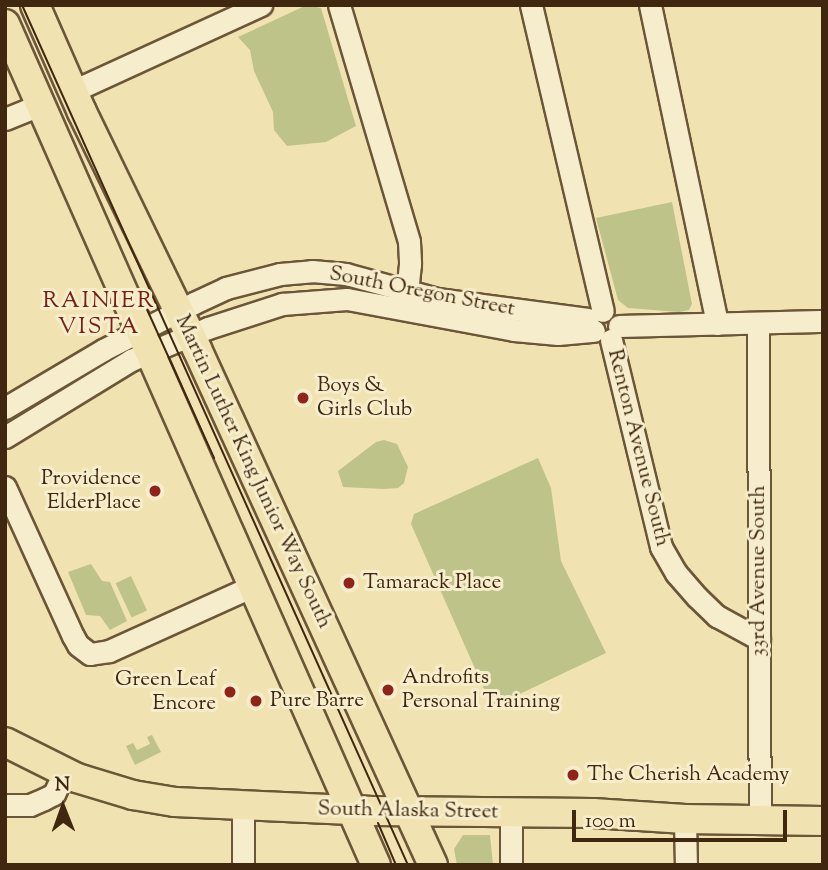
<!DOCTYPE html>
<style>
body{margin:0}
#map{position:relative;width:828px;height:870px;overflow:hidden;background:#f1e3b1;font-family:"Sorts Mill Goudy",serif}
div>[style]{position:absolute}
.green>*{inset:0;background:#bec389;transform-origin:0 0}
.roads{filter:drop-shadow(2px 0 #6c5638) drop-shadow(-2px 0 #6c5638) drop-shadow(0 2px #6c5638) drop-shadow(0 -2px #6c5638)}
.minor>*{height:21px;margin:-10.5px;padding:0 10.5px;transform-origin:10.5px;border-radius:10.5px;background:#f6edcc}
.major>*{height:28px;margin:-14px;padding:0 14px;transform-origin:14px;border-radius:14px;background:#f1e3b1}
.tram>*{height:2px;margin:-1px;padding:0 1px;transform-origin:1px;border-radius:1px;background:#40270f}
.dots>*{width:19px;height:19px;translate:-50% -50%;box-sizing:border-box;border:4px solid #f6edcc;border-radius:50%}
span{translate:-50% -50%;white-space:nowrap;text-align:center;line-height:1.15;-webkit-text-stroke:6px #f6edcc;paint-order:stroke}
.street-label{font-size:21px;color:#40270f}
.poi-label{font-size:21px;color:#40270f}
.left{translate:0 -50%;text-align:left}
.right{translate:-100% -50%;text-align:right}
.neighbourhood-label{font-size:23px;color:#7a1f14;letter-spacing:2px}
.frame{position:absolute;inset:0;border:7px solid #40270f;pointer-events:none}
.north{position:absolute;left:28px;top:772px;width:70px;height:70px;-webkit-text-stroke:5px #f6edcc;paint-order:stroke;rotate:359deg;font-size:19px;font-weight:700;line-height:28px;text-align:center;color:#40270f}
.north::after{content:'';display:block;margin:auto;width:24px;height:32px;background:#40270f;clip-path:polygon(50% 0,100% 100%,50% 72%,0 100%)}
.scale{position:absolute;left:572px;top:810px;width:215px;height:32px;box-sizing:border-box;border:4px solid #40270f;border-top:0;padding-left:9px;font-size:21px;line-height:24px;white-space:nowrap;color:#40270f;-webkit-text-stroke:5px #f6edcc;paint-order:stroke}
</style>
<div id="map">
<div class="green">
<i style="clip-path:polygon(307px 5px,321px 8px,356px 126px,326px 142px,287px 146px,274px 130px,273px 112px,254px 71px,250px 50px,238px 37px)"></i>
<i style="clip-path:polygon(672px 202px,692px 304px,689px 310px,679px 312px,628px 308px,618px 300px,596px 218px)"></i>
<i style="clip-path:polygon(384px 440px,397px 444px,408px 467px,404px 483px,398px 488px,384px 489px,343px 487px,338px 471px,376px 442px)"></i>
<i style="clip-path:polygon(538px 458px,551px 488px,561px 561px,606px 653px,492px 707px,411px 524px,414px 514px)"></i>
<i style="clip-path:polygon(91px 564px,102px 581px,110px 582px,127px 621px,110px 630px,100px 616px,86px 615px,68px 572px)"></i>
<i style="left:131px;top:576px;width:38px;height:17px;rotate:65deg"></i>
<i style="clip-path:polygon(152px 735px,161px 752px,135px 765px,126px 746px,133px 743px,137px 750px,150px 744px,147px 737px)"></i>
<i style="clip-path:polygon(463px 835px,490px 835px,493px 865px,457px 865px,454px 849px)"></i>
</div>
<div class="roads">
<div class="minor">
<i style="left:339px;top:5px;width:247px;rotate:73.5deg"></i>
<i style="left:409px;top:242px;width:22px;rotate:87deg"></i>
<i style="left:410px;top:264px;width:38px;rotate:96deg"></i>
<i style="left:531px;top:5px;width:314px;rotate:76.8deg"></i>
<i style="left:650px;top:5px;width:326px;rotate:78.1deg"></i>
<i style="left:73px;top:91px;width:207px;rotate:-24.6deg"></i>
<i style="left:5px;top:119px;width:38px;rotate:-22deg"></i>
<i style="left:758px;top:323px;width:497px;rotate:89.8deg"></i>
<i style="left:619px;top:326px;width:204px;rotate:-1.4deg"></i>
<i style="left:611px;top:340px;width:213px;rotate:76.4deg"></i>
<i style="left:661px;top:547px;width:30px;rotate:60deg"></i>
<i style="left:676px;top:573px;width:32px;rotate:49deg"></i>
<i style="left:697px;top:597px;width:28px;rotate:44deg"></i>
<i style="left:717px;top:616px;width:48px;rotate:28.7deg"></i>
<i style="left:5px;top:408px;width:114px;rotate:-30.6deg"></i>
<i style="left:103px;top:350px;width:102px;rotate:-27.3deg"></i>
<i style="left:194px;top:303px;width:35px;rotate:-25deg"></i>
<i style="left:226px;top:288px;width:56px;rotate:-14.5deg"></i>
<i style="left:280px;top:274px;width:32px;rotate:-5deg"></i>
<i style="left:312px;top:271px;width:34px;rotate:5deg"></i>
<i style="left:346px;top:274px;width:94px;rotate:15.4deg"></i>
<i style="left:437px;top:299px;width:152px;rotate:7.5deg"></i>
<i style="left:5px;top:437px;width:148px;rotate:-31.4deg"></i>
<i style="left:131px;top:360px;width:83px;rotate:-22.6deg"></i>
<i style="left:208px;top:328px;width:78px;rotate:-18deg"></i>
<i style="left:282px;top:304px;width:65px;rotate:-4.4deg"></i>
<i style="left:347px;top:299px;width:170px;rotate:10.5deg"></i>
<i style="left:514px;top:330px;width:44px;rotate:5.2deg"></i>
<i style="left:558px;top:334px;width:36px;rotate:-5deg"></i>
<i style="left:5px;top:487px;width:164px;rotate:65.5deg"></i>
<i style="left:73px;top:636px;width:10px;rotate:61deg"></i>
<i style="left:78px;top:645px;width:15px;rotate:37deg"></i>
<i style="left:90px;top:654px;width:19px;rotate:-9deg"></i>
<i style="left:109px;top:651px;width:158px;rotate:-24.3deg"></i>
<i style="left:5px;top:805px;width:25px"></i>
<i style="left:30px;top:805px;width:15px;rotate:-23deg"></i>
<i style="left:44px;top:799px;width:11px;rotate:-27deg"></i>
<i style="left:54px;top:794px;width:23px;rotate:-65deg"></i>
<i style="left:243px;top:807px;width:58px;rotate:90deg"></i>
<i style="left:685px;top:819px;width:46px;rotate:88.8deg"></i>
<i style="left:511px;top:865px;width:52px;rotate:-90deg"></i>
</div>
<div class="major">
<i style="left:35px;top:5px;width:117px;rotate:66.3deg"></i>
<i style="left:82px;top:112px;width:263px;rotate:64.1deg"></i>
<i style="left:197px;top:349px;width:567px;rotate:65.42deg"></i>
<i style="left:5px;top:24px;width:919px;rotate:66.2deg"></i>
<i style="left:5px;top:742px;width:80px;rotate:26.6deg"></i>
<i style="left:77px;top:778px;width:59px;rotate:16.9deg"></i>
<i style="left:133px;top:795px;width:43px;rotate:9.5deg"></i>
<i style="left:175px;top:802px;width:198px;rotate:2.6deg"></i>
<i style="left:373px;top:811px;width:220px;rotate:0.5deg"></i>
<i style="left:593px;top:813px;width:92px;rotate:3.7deg"></i>
<i style="left:685px;top:819px;width:138px;rotate:0.8deg"></i>
</div>
</div>
<div class="tram">
<i style="left:22px;top:5px;width:943px;rotate:65.83deg"></i>
<i style="left:145px;top:305px;width:168px;rotate:65.7deg"></i>
<i style="left:378px;top:823px;width:46px;rotate:66.8deg"></i>
</div>
<div class="dots">
<i style="left:303px;top:398px;background:#8f2418"></i>
<i style="left:155px;top:491px;background:#8f2418"></i>
<i style="left:349px;top:583px;background:#8f2418"></i>
<i style="left:388px;top:690px;background:#8f2418"></i>
<i style="left:230px;top:692px;background:#8f2418"></i>
<i style="left:256px;top:701px;background:#8f2418"></i>
<i style="left:573px;top:775px;background:#8f2418"></i>
</div>
<div class="street-label">
<span style="left:422px;top:292px;rotate:11deg">South Oregon Street</span>
<span style="left:638px;top:448px;rotate:76deg">Renton Avenue South</span>
<span style="left:253px;top:472px;rotate:65deg">Martin Luther King Junior Way South</span>
<span style="left:759px;top:571px;rotate:-90deg">33rd Avenue South</span>
<span style="left:408px;top:811px;rotate:1deg">South Alaska Street</span>
</div>
<div class="poi-label">
<span class="left" style="left:317px;top:398px">Boys &amp;<br>Girls Club</span>
<span class="right" style="left:141px;top:491px">Providence<br>ElderPlace</span>
<span class="left" style="left:363px;top:583px">Tamarack Place</span>
<span class="left" style="left:402px;top:690px">Androfits<br>Personal Training</span>
<span class="right" style="left:216px;top:692px">Green Leaf<br>Encore</span>
<span class="left" style="left:270px;top:701px">Pure Barre</span>
<span class="left" style="left:587px;top:775px">The Cherish Academy</span>
</div>
<div class="neighbourhood-label">
<span style="left:99px;top:315px">RAINIER<br>VISTA</span>
</div>
<div class="frame"></div>
<div class="north">N</div>
<div class="scale">100 m</div>
</div>
